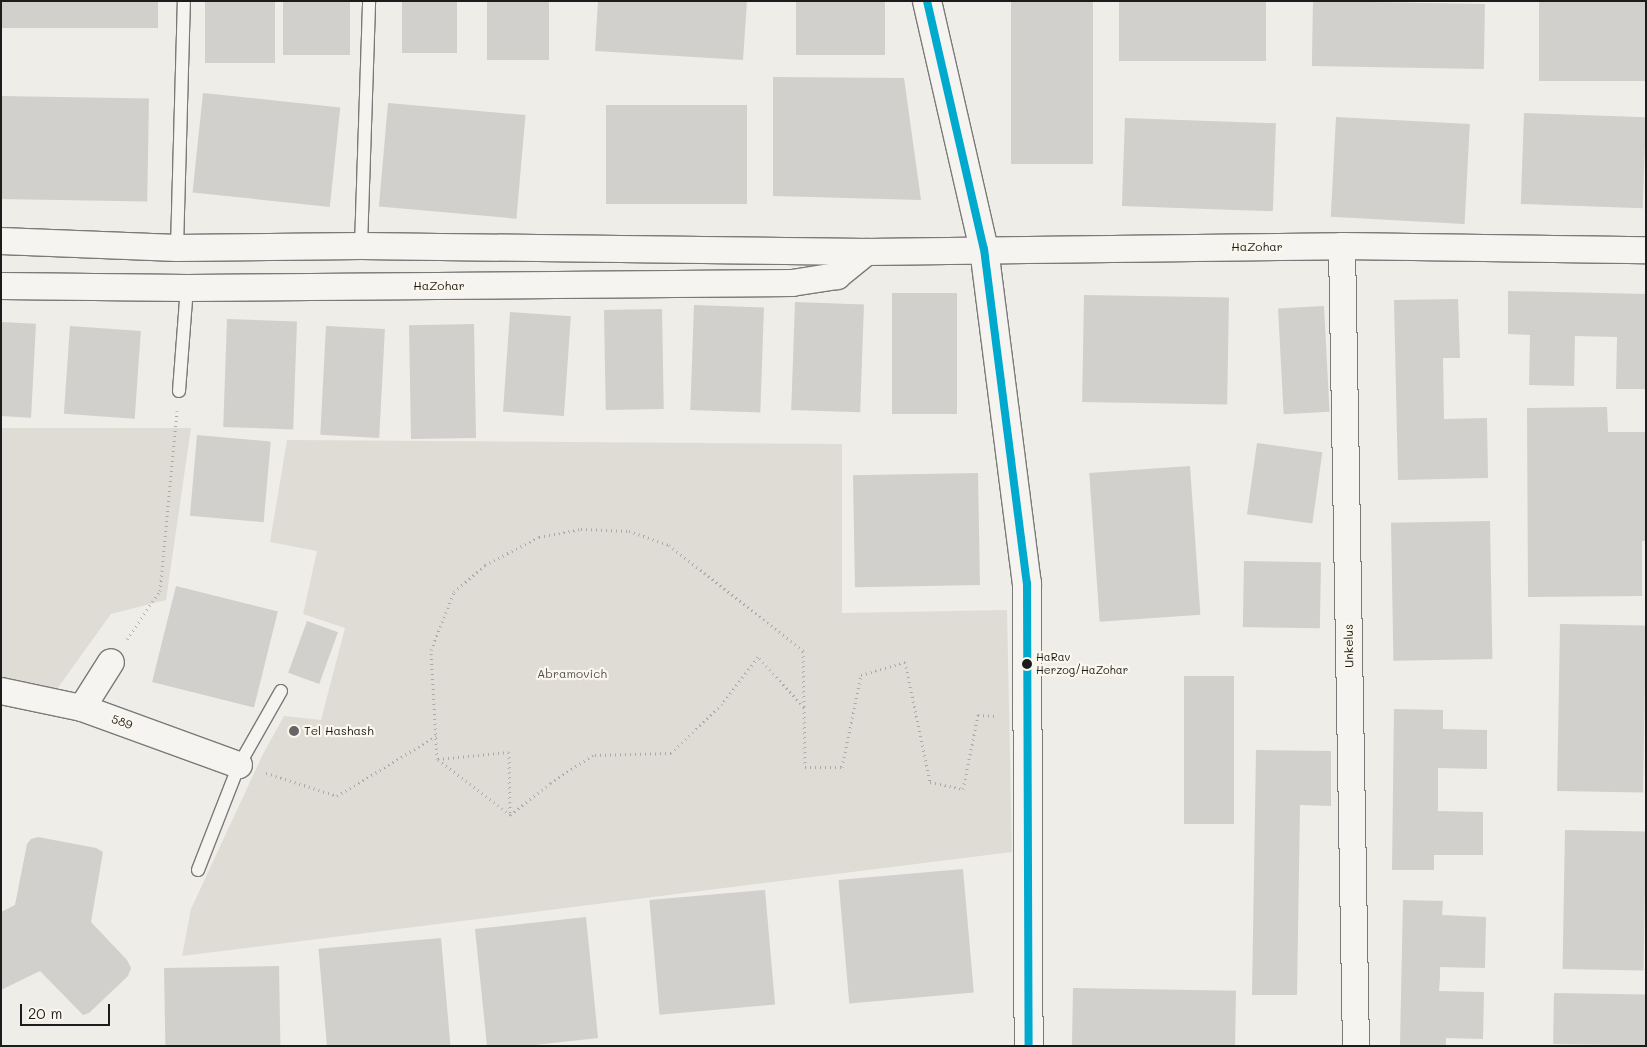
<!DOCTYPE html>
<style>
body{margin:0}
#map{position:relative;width:1647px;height:1047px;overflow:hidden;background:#eeede8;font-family:Mali,sans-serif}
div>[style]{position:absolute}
.green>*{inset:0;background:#dfdcd5}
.building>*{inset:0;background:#d1d0cc;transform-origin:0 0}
.path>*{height:3px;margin-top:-1.5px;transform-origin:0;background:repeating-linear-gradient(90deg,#abaaa7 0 1px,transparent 0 5px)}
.roads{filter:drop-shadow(1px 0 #7a7a78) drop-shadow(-1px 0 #7a7a78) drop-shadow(0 1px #7a7a78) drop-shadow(0 -1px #7a7a78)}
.service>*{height:12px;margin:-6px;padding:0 6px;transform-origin:6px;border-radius:6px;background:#f5f4f0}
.minor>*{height:26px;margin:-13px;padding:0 13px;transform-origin:13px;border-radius:13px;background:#f5f4f0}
.tertiary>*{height:28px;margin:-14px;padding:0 14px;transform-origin:14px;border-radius:14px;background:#f5f4f0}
.bus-1>*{height:8px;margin:-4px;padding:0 4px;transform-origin:4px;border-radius:4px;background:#00a9ce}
.dots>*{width:14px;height:14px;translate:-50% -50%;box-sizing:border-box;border:2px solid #fbf7ec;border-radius:50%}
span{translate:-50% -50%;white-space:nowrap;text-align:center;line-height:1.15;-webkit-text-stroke:4.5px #fbf7ec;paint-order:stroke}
.bus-label{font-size:11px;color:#1c1c1c}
.left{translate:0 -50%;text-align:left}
.street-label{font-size:12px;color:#1c1c1c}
.park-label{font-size:12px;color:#53524f}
.poi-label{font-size:12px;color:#1c1c1c}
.frame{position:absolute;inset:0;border:2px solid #1c1c1c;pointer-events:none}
.scale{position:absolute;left:20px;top:1004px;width:90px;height:22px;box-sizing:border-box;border:2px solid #1c1c1c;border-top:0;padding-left:6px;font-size:15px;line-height:18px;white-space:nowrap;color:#1c1c1c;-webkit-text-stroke:4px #fbf7ec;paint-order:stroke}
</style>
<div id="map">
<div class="green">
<i style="clip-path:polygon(1px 428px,191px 428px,166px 600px,111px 614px,57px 689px,1px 678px)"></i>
<i style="clip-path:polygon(287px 440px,842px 444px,842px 613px,1007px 610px,1012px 852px,182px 956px,191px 909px,263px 754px,284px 716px,321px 720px,345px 628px,303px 614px,317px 551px,270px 542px)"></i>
</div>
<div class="building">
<i style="left:1px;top:1px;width:157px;height:27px"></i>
<i style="left:205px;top:1px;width:70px;height:62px"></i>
<i style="left:283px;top:1px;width:67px;height:54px"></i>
<i style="left:402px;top:1px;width:55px;height:52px"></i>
<i style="left:487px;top:1px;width:62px;height:59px"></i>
<i style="clip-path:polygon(598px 1px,747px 1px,743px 60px,595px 51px)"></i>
<i style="left:796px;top:1px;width:89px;height:54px"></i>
<i style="left:1011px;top:1px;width:82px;height:163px"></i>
<i style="left:1119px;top:1px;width:147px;height:60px"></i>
<i style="left:1313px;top:1px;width:172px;height:65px;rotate:1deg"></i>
<i style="left:1539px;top:1px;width:107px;height:80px"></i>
<i style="clip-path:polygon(773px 77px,904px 78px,921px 200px,773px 196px)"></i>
<i style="left:203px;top:93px;width:138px;height:100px;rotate:6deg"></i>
<i style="left:1px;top:96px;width:148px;height:103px;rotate:1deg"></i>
<i style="left:388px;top:103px;width:138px;height:104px;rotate:5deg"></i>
<i style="left:606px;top:105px;width:141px;height:99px"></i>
<i style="left:1524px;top:113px;width:122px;height:91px;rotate:2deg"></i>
<i style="left:1336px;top:117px;width:134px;height:100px;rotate:3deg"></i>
<i style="left:1125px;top:118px;width:151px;height:88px;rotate:2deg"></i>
<i style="clip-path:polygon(1508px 291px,1646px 294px,1646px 389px,1616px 389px,1617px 337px,1575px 336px,1574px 386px,1529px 385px,1530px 335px,1508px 334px)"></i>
<i style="left:957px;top:293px;width:121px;height:65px;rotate:90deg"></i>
<i style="left:1084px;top:295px;width:145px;height:107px;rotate:1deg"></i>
<i style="clip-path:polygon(1458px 299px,1460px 358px,1443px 358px,1444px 419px,1487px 418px,1488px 478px,1398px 480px,1394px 300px)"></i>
<i style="left:795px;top:302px;width:69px;height:108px;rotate:2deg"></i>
<i style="left:694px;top:305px;width:70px;height:105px;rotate:2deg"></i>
<i style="left:1324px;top:306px;width:106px;height:46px;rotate:87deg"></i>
<i style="left:662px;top:309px;width:100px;height:58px;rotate:89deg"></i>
<i style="left:510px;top:312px;width:61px;height:100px;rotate:4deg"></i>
<i style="left:227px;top:319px;width:70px;height:108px;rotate:2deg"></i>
<i style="left:1px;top:322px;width:35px;height:94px;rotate:3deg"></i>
<i style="left:474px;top:324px;width:114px;height:65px;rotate:89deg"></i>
<i style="left:70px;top:326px;width:71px;height:88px;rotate:4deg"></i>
<i style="left:326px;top:326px;width:59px;height:109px;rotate:3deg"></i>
<i style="clip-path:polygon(1607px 407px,1608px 432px,1646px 432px,1646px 541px,1642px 541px,1642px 596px,1528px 597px,1527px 408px)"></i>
<i style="left:197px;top:435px;width:74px;height:81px;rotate:5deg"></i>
<i style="left:1257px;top:443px;width:66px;height:72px;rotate:8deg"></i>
<i style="left:1190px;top:466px;width:149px;height:101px;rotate:86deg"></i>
<i style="left:978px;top:473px;width:112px;height:125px;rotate:89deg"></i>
<i style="left:1490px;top:521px;width:138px;height:99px;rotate:89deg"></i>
<i style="left:1244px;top:561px;width:77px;height:66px;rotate:1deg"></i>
<i style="left:176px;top:586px;width:105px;height:99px;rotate:14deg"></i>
<i style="left:307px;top:621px;width:33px;height:55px;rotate:20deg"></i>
<i style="left:1560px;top:624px;width:86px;height:167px;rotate:1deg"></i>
<i style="left:1184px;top:676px;width:50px;height:148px"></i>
<i style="clip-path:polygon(1394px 709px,1443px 710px,1443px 729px,1487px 730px,1487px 769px,1438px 768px,1438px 811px,1483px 812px,1483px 855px,1434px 855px,1434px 870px,1392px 870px)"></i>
<i style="clip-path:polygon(1256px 750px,1331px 751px,1331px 806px,1300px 805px,1297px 995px,1252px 995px)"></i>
<i style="left:1565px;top:830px;width:81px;height:139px;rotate:1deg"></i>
<i style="clip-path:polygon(38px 837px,96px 848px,103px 852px,91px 922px,127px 960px,131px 968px,128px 976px,89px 1013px,83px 1015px,40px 971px,1px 990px,1px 912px,15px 905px,27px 844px,31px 839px)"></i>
<i style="left:963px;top:869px;width:124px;height:125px;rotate:85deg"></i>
<i style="left:765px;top:890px;width:115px;height:116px;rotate:85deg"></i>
<i style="clip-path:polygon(1403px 900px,1443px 901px,1442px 915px,1486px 917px,1485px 968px,1440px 967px,1440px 978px,1439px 991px,1484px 992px,1483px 1039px,1446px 1038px,1446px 1046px,1400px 1046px)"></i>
<i style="clip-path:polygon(586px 917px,598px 1038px,526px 1046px,487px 1046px,475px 929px)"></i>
<i style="left:441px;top:938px;width:108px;height:123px;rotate:85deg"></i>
<i style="left:279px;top:966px;width:80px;height:115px;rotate:89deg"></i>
<i style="left:1073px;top:988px;width:163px;height:58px;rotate:1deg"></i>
<i style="left:1554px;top:993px;width:92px;height:51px;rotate:1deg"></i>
</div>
<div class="path">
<i style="left:127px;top:639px;width:58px;rotate:-55.5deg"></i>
<i style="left:160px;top:591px;width:181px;rotate:-84.6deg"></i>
<i style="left:804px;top:707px;width:68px;rotate:-132.6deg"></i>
<i style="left:758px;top:657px;width:59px;rotate:127.5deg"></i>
<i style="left:722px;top:704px;width:71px;rotate:136.1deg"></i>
<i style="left:671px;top:753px;width:78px;rotate:178.5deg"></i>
<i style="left:593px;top:755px;width:51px;rotate:146.9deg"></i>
<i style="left:550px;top:783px;width:51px;rotate:141.3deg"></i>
<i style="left:510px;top:815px;width:92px;rotate:-142.5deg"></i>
<i style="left:437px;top:759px;width:109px;rotate:-93.2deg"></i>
<i style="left:431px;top:650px;width:62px;rotate:-68.4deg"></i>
<i style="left:454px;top:592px;width:41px;rotate:-41.1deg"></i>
<i style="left:485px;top:565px;width:61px;rotate:-27.4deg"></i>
<i style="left:539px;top:537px;width:43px;rotate:-10.8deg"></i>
<i style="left:581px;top:529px;width:48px;rotate:2.4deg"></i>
<i style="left:629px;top:531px;width:42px;rotate:19.3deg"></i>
<i style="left:669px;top:545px;width:171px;rotate:38.3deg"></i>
<i style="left:803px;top:651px;width:56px;rotate:89deg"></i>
<i style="left:804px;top:707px;width:60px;rotate:89deg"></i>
<i style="left:805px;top:767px;width:37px"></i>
<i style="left:842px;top:767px;width:94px;rotate:-78.3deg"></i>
<i style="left:861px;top:675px;width:46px;rotate:-16.5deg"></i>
<i style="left:905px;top:662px;width:123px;rotate:78.2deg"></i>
<i style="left:930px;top:782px;width:34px;rotate:12deg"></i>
<i style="left:963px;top:789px;width:76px;rotate:-78.5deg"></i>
<i style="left:978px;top:715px;width:20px;rotate:3deg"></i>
<i style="left:438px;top:759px;width:71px;rotate:-5.6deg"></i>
<i style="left:509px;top:752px;width:63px;rotate:89.1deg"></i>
<i style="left:266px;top:773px;width:75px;rotate:17.9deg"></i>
<i style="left:337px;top:796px;width:116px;rotate:-31.2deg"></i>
</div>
<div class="roads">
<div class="service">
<i style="left:361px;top:246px;width:245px;rotate:-88.1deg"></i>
<i style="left:177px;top:248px;width:247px;rotate:-88.4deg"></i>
<i style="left:179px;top:391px;width:103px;rotate:-85.6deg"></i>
<i style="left:198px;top:870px;width:113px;rotate:-68.7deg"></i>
<i style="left:239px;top:765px;width:85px;rotate:-60.4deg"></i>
</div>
<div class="minor">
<i style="left:1px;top:241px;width:176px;rotate:2.3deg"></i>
<i style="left:177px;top:248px;width:184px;rotate:-0.6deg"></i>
<i style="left:361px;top:246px;width:506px;rotate:0.68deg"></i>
<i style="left:867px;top:252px;width:475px;rotate:-0.7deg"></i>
<i style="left:1342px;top:246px;width:304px;rotate:0.8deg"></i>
<i style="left:1342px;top:246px;width:800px;rotate:89deg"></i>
<i style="left:1px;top:286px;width:186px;rotate:0.6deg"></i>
<i style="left:187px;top:288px;width:605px;rotate:-0.47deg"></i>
<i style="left:792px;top:283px;width:46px;rotate:-8.8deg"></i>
<i style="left:837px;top:276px;width:38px;rotate:-39deg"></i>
<i style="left:1px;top:691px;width:83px;rotate:11.9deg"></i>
<i style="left:82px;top:708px;width:167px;rotate:20deg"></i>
<i style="left:82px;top:708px;width:54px;rotate:-57.8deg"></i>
</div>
<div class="tertiary">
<i style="left:927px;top:1px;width:254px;rotate:77.1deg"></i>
<i style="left:984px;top:249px;width:337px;rotate:82.7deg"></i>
<i style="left:1027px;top:583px;width:463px;rotate:89.8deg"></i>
</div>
</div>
<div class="bus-1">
<i style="left:927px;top:1px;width:254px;rotate:77.1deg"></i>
<i style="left:984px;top:249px;width:337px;rotate:82.7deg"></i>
<i style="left:1027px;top:583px;width:463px;rotate:89.8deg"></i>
</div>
<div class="dots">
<i style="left:1027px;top:664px;background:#1c1c1c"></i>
<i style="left:294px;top:731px;background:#666563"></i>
</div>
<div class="bus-label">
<span class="left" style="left:1036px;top:664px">HaRav<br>Herzog/HaZohar</span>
</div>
<div class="street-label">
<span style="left:1257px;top:247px">HaZohar</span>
<span style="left:439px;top:286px">HaZohar</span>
<span style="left:1349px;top:646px;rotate:-91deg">Unkelus</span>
<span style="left:122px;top:722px;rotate:20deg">589</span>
</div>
<div class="park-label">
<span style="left:572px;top:674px">Abramovich</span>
</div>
<div class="poi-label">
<span class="left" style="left:304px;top:731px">Tel Hashash</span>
</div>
<div class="frame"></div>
<div class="scale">20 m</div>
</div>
